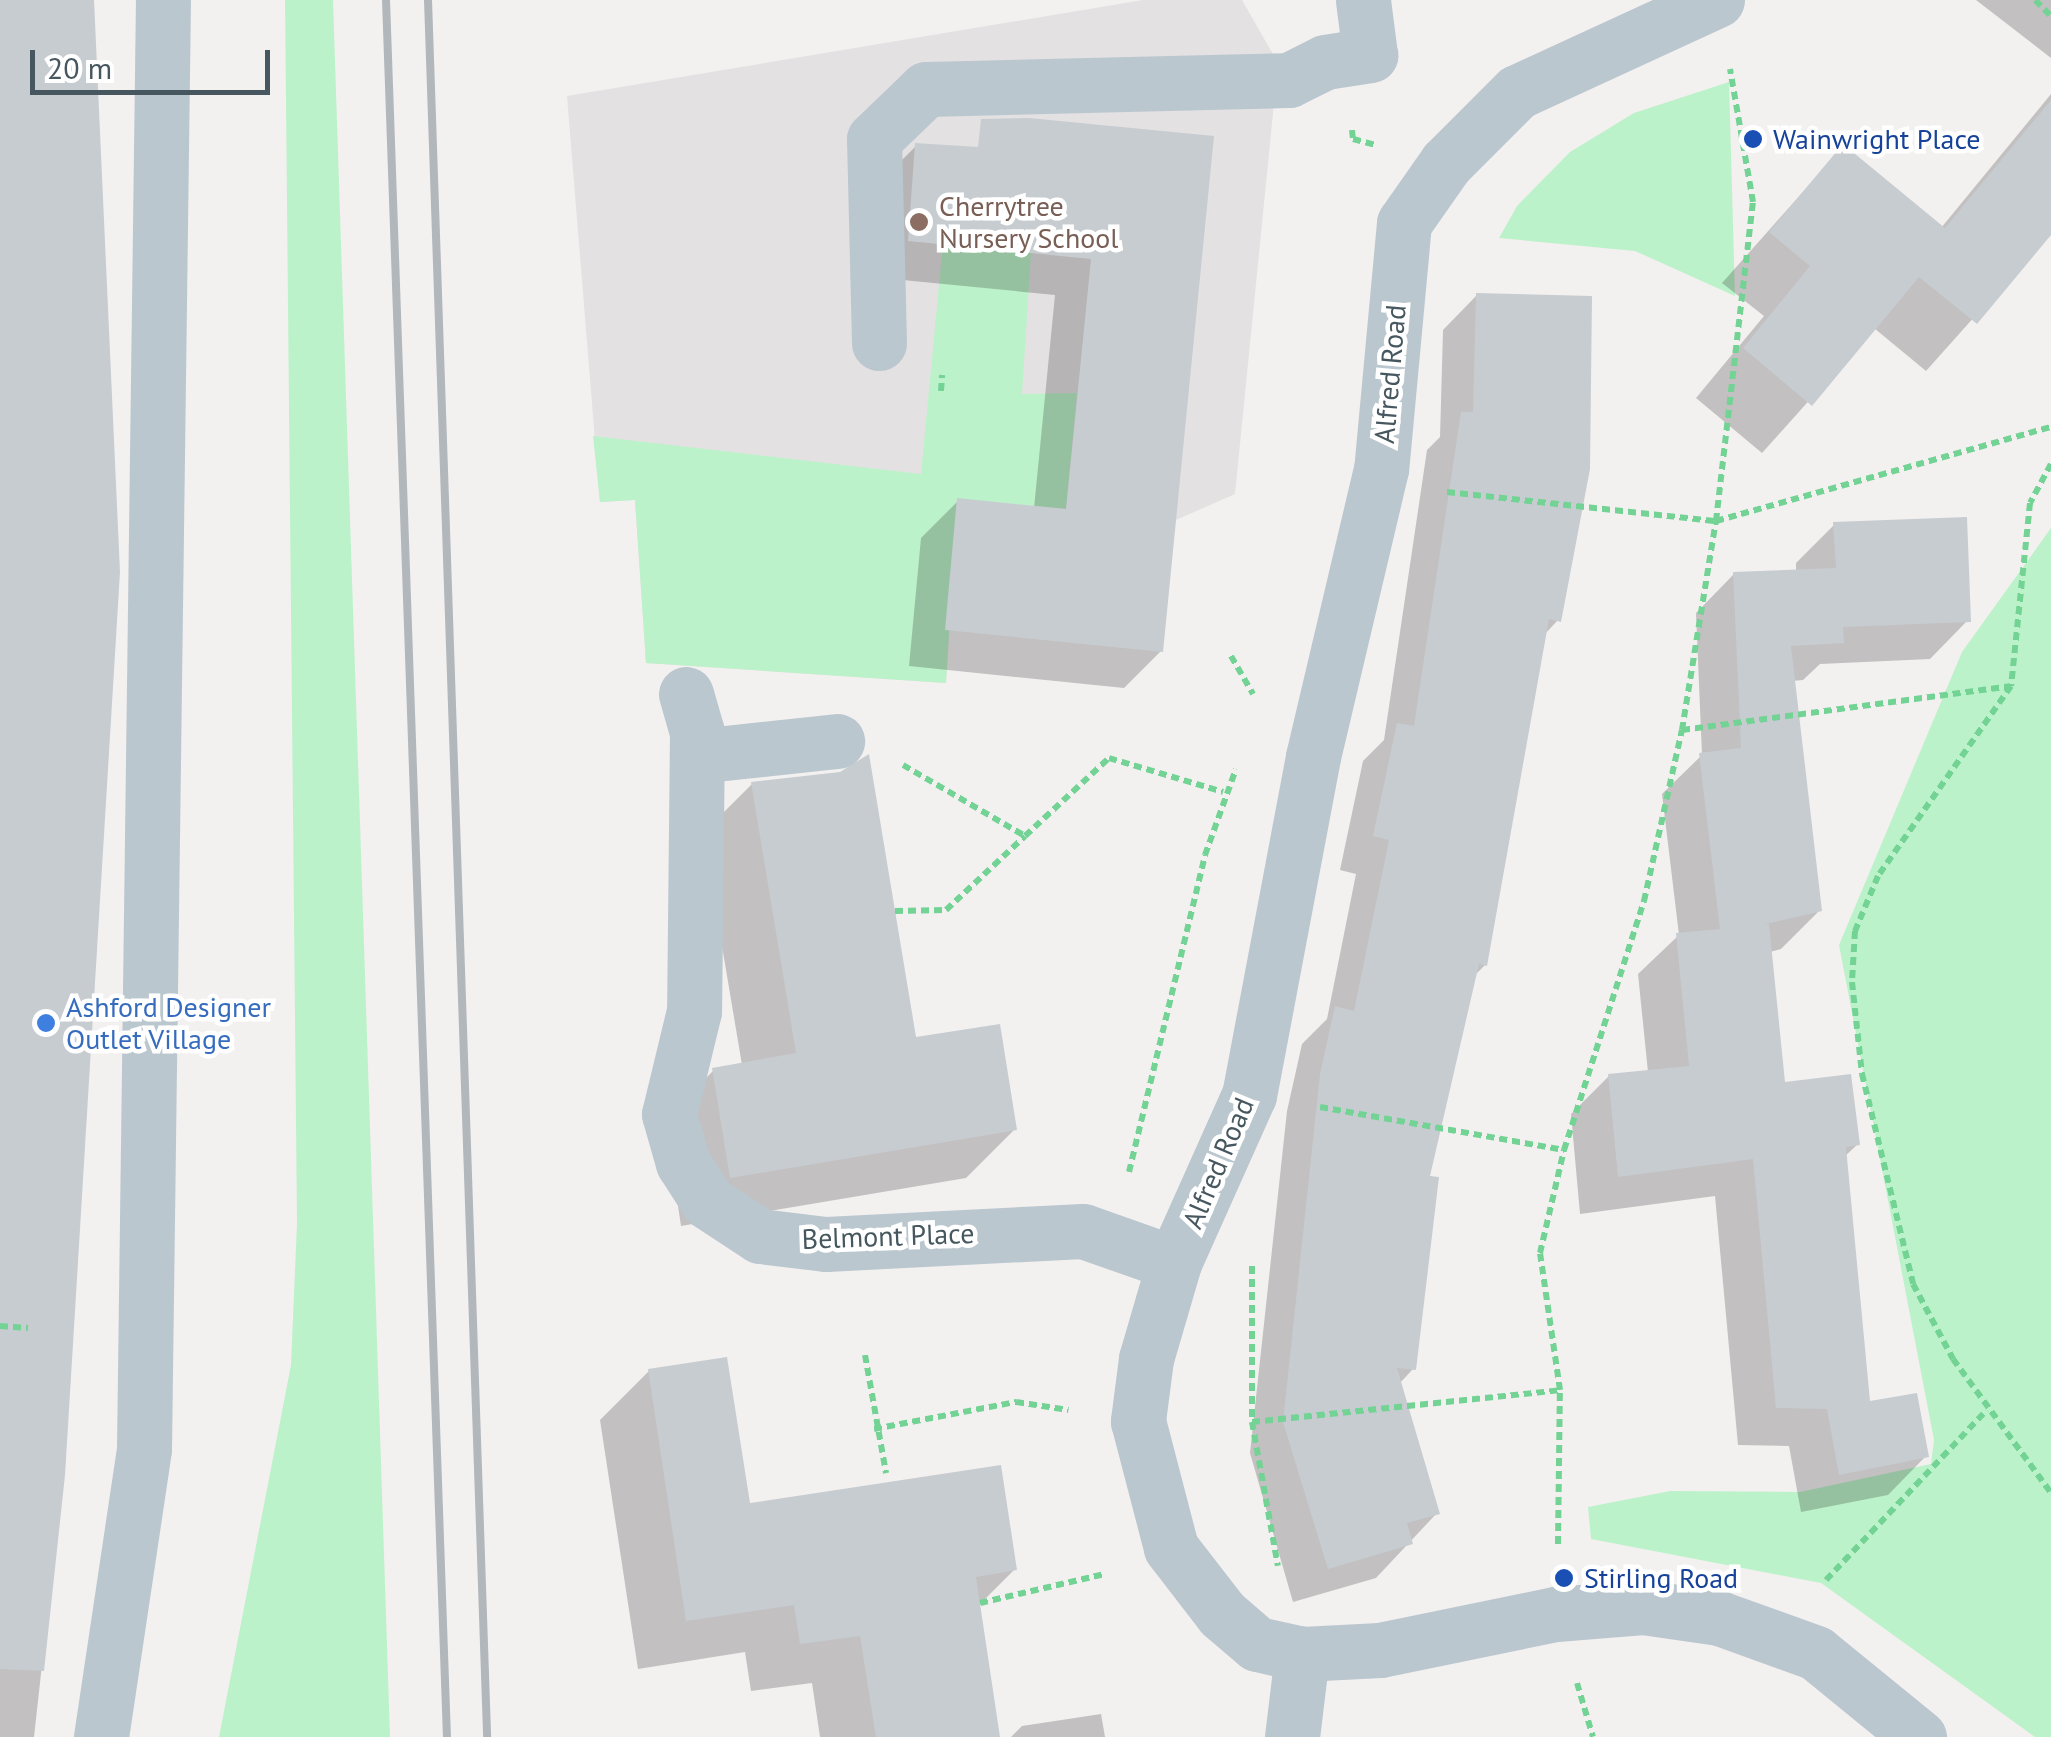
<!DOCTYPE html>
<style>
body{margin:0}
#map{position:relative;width:2051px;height:1737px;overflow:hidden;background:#f3f0f0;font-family:"PT Sans",sans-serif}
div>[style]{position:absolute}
.education>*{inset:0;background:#e4e1e3}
.green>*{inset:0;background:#bcf2c9}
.shadow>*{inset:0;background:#0003}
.building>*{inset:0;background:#c7ccd0}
.path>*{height:6px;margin-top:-3px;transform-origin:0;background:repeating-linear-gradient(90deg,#72d394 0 8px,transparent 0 13px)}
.minor>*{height:55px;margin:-27.5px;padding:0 27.5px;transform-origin:27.5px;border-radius:27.5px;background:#bbc7ce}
.rail>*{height:8px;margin:-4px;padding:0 4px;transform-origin:4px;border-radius:4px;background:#b2b7bb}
.dots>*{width:28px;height:28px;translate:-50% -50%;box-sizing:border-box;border:5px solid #fff;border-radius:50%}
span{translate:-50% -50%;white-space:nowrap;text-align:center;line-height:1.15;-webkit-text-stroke:9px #fff;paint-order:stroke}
.transit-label{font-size:28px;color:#164399}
.left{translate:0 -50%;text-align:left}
.education-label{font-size:28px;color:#785e54}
.street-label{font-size:28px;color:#47575f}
.shop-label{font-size:28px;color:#366cbe}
.scale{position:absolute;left:30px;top:50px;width:240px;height:45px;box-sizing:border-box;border:5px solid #47575f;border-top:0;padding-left:12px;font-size:30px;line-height:35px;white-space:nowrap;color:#47575f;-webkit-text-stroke:8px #fff;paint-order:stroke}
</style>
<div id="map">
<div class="education">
<i style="clip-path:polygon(1143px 0,1242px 0,1278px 63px,1235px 494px,1176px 520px,958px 498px,946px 683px,646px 663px,635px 500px,600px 502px,567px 96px)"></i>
</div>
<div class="green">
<i style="clip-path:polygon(285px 0,333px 0,390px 1737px,219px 1737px,291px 1365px,297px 1224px)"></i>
<i style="clip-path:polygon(1729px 82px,1735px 296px,1635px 251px,1499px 238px,1517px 206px,1570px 152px,1634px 113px)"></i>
<i style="clip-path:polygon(943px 243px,1031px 253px,1022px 394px,1077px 393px,1066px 509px,957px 499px,946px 683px,646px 663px,635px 500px,600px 502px,593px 436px,921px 474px)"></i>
<i style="clip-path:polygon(2051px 528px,2051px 1737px,2035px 1737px,1821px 1583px,1591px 1539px,1588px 1507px,1670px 1491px,1800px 1492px,1931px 1464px,1934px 1440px,1839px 945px,1962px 652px)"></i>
</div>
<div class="shadow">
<i style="clip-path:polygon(0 0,92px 0,63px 1474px,34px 1737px,0 1737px)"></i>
<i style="clip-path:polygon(1976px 0,2051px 0,2051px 58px)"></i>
<i style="clip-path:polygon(2051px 94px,2051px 231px,1926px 371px,1874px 328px,1762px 453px,1696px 398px,1764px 316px,1722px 283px,1843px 147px,1941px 228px)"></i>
<i style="clip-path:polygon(1211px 138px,1161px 651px,1124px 688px,909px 666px,921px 538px,958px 501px,1034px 508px,1055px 295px,872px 277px,879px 183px,916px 146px,979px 149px)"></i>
<i style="clip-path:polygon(1477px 295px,1558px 620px,1544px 635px,1485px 965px,1474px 976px,1427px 1179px,1413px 1369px,1399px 1384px,1437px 1513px,1376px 1578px,1293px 1602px,1250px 1453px,1287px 1111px,1302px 1044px,1327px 1019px,1356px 874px,1340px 870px,1363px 761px,1384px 740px,1427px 450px,1440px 437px,1443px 330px)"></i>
<i style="clip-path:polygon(1834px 525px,1968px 620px,1930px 659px,1820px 664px,1803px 680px,1792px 681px,1820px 910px,1781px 949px,1770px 952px,1783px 1084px,1858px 1144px,1844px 1157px,1867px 1404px,1926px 1456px,1888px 1495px,1801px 1512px,1789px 1446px,1738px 1445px,1715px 1196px,1580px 1214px,1571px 1114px,1609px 1076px,1648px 1072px,1638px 974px,1679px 935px,1662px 794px,1702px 755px,1696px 613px,1734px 574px,1796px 572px,1796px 563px)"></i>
<i style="clip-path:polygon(752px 784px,914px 1040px,1015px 1129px,966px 1178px,681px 1226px,665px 1119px,714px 1070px,742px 1065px,703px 833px)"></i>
<i style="clip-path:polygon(649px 1371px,748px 1506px,1015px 1569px,978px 1606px,997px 1737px,820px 1737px,812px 1683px,751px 1691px,745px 1652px,638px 1669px,600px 1420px)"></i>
<i style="clip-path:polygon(1101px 1714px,1105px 1737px,1011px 1737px,1022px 1726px)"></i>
</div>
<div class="building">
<i style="clip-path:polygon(0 0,94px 0,120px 572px,65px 1475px,44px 1671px,0 1669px)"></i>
<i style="clip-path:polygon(2051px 100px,2051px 235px,1977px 324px,1919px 277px,1812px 406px,1743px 348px,1810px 266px,1769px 232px,1843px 144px,1945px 228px)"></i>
<i style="clip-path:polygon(1029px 118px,1214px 136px,1163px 652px,945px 630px,957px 498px,1066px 509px,1091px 259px,908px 241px,915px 143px,978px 147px,981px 119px)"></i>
<i style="clip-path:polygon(1476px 293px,1592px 296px,1590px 469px,1561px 622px,1549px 619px,1487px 966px,1479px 964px,1430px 1176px,1439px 1177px,1416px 1370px,1397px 1368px,1440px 1514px,1407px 1523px,1413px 1544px,1328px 1569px,1283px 1422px,1320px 1074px,1335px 1006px,1354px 1011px,1389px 840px,1373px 836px,1397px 723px,1414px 726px,1461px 412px,1473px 412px)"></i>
<i style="clip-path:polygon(1967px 517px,1971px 622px,1843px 627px,1844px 643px,1791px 646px,1822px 911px,1762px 925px,1769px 924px,1785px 1082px,1851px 1074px,1860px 1145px,1846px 1147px,1870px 1401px,1917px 1393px,1929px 1457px,1839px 1475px,1827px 1409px,1776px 1408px,1753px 1159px,1618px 1177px,1608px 1074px,1689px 1066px,1676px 933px,1720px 929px,1699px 753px,1741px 748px,1733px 572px,1836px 568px,1833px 522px)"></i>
<i style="clip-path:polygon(869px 754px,916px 1037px,1000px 1024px,1017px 1130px,730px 1178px,712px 1068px,796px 1053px,751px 782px,840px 772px)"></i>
<i style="clip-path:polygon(727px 1357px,750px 1503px,1001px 1465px,1017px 1570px,976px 1577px,1000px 1737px,876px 1737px,860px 1636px,800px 1644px,794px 1605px,686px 1621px,648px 1369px)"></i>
</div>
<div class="path">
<i style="left:2035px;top:0;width:23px;rotate:45deg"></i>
<i style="left:1352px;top:130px;width:9px;rotate:84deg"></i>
<i style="left:1353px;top:139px;width:24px;rotate:15deg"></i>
<i style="left:941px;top:391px;width:16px;rotate:-86deg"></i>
<i style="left:2051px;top:464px;width:44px;rotate:118.3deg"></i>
<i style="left:2030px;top:503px;width:184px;rotate:95.9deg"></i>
<i style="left:2011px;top:686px;width:232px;rotate:125deg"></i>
<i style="left:1878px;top:876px;width:60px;rotate:112.7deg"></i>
<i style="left:1855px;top:931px;width:51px;rotate:93.4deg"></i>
<i style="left:1852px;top:982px;width:93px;rotate:83.8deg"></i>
<i style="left:1862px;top:1074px;width:216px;rotate:76.3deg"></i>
<i style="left:1913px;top:1284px;width:85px;rotate:61.9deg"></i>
<i style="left:1953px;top:1359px;width:166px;rotate:53.8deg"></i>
<i style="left:1447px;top:492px;width:271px;rotate:6.2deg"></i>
<i style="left:1716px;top:521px;width:348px;rotate:-15.7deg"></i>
<i style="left:1231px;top:656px;width:44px;rotate:59.9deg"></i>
<i style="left:1682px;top:730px;width:331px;rotate:-7.6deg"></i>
<i style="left:903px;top:765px;width:141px;rotate:30.2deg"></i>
<i style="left:1025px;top:836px;width:115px;rotate:-42.9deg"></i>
<i style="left:1109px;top:758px;width:119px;rotate:16.6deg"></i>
<i style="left:895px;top:911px;width:51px;rotate:-1.1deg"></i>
<i style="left:946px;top:910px;width:108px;rotate:-43.1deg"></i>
<i style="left:1320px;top:1107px;width:248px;rotate:10deg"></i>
<i style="left:1129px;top:1172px;width:326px;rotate:-76.5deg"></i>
<i style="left:1205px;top:855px;width:91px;rotate:-70.2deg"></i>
<i style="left:1252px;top:1266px;width:156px;rotate:90deg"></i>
<i style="left:1252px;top:1422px;width:146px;rotate:79.8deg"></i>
<i style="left:0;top:1326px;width:28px;rotate:4deg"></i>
<i style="left:865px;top:1355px;width:120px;rotate:79.9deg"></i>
<i style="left:1252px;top:1422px;width:310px;rotate:-5.9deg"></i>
<i style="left:874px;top:1429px;width:145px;rotate:-10.8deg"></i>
<i style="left:1016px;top:1402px;width:53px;rotate:8.7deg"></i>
<i style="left:1558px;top:1544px;width:154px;rotate:-89.3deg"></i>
<i style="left:1560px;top:1390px;width:138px;rotate:-98.3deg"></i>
<i style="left:1540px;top:1253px;width:106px;rotate:-76.9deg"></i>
<i style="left:1564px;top:1150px;width:262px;rotate:-72.2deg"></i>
<i style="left:1644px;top:901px;width:175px;rotate:-77.5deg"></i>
<i style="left:1682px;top:730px;width:212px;rotate:-80.8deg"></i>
<i style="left:1716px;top:521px;width:321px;rotate:-83.4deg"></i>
<i style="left:1753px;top:202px;width:135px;rotate:-99.8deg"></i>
<i style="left:1826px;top:1580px;width:234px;rotate:-46.6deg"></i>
<i style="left:980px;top:1603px;width:128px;rotate:-13.1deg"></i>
<i style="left:1577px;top:1683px;width:56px;rotate:73.5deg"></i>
</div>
<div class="minor">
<i style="left:1717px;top:0;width:220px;rotate:155.3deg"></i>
<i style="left:1517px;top:92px;width:100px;rotate:135deg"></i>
<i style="left:1446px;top:163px;width:73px;rotate:125deg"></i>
<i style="left:1404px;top:223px;width:247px;rotate:95.3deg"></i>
<i style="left:1381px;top:469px;width:296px;rotate:103.3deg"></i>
<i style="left:1313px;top:757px;width:344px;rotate:100.7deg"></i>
<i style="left:1249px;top:1095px;width:184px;rotate:114.1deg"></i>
<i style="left:1174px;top:1263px;width:100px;rotate:106.3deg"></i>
<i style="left:1146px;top:1359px;width:63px;rotate:97.4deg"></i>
<i style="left:1138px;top:1421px;width:131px;rotate:75.4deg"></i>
<i style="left:1171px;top:1548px;width:83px;rotate:52.3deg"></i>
<i style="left:1222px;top:1614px;width:46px;rotate:40.6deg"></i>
<i style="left:1257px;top:1644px;width:46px;rotate:12.5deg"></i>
<i style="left:1302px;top:1654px;width:78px;rotate:-2.9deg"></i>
<i style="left:1380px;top:1650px;width:180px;rotate:-11.6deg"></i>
<i style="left:1556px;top:1614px;width:87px;rotate:-4.6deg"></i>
<i style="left:1643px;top:1607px;width:77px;rotate:8.2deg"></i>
<i style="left:1719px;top:1618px;width:103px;rotate:19.8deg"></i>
<i style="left:1816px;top:1653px;width:133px;rotate:39.2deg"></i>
<i style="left:879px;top:343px;width:204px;rotate:-91.4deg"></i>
<i style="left:874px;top:139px;width:72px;rotate:-43.9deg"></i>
<i style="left:926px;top:89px;width:363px;rotate:-1.4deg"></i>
<i style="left:1289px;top:80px;width:40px;rotate:-26.6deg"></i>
<i style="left:1325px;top:62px;width:46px;rotate:-8.8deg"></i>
<i style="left:1370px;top:55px;width:55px;rotate:-97.3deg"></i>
<i style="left:686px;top:694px;width:40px;rotate:74deg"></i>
<i style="left:697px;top:732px;width:279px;rotate:90.6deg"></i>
<i style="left:694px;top:1011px;width:106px;rotate:103.6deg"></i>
<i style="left:669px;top:1114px;width:51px;rotate:74.1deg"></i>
<i style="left:683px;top:1163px;width:46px;rotate:57.3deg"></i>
<i style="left:708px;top:1202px;width:62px;rotate:33.2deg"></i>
<i style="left:760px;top:1236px;width:66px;rotate:6.9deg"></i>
<i style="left:826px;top:1244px;width:257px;rotate:-2.9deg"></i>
<i style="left:1083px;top:1231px;width:96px;rotate:19.4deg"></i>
<i style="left:697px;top:756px;width:141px;rotate:-6.1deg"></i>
<i style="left:101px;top:1737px;width:291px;rotate:-81.5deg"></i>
<i style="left:144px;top:1449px;width:1449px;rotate:-89.25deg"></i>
<i style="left:1292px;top:1737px;width:84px;rotate:-83.1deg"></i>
</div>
<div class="rail">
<i style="left:386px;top:0;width:1738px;rotate:87.99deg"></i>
<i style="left:428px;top:0;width:1738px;rotate:88.05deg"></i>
</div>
<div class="dots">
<i style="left:1753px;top:139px;background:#1a4fb4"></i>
<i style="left:919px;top:222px;background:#8d6e63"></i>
<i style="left:46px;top:1023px;background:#3f7fe0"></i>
<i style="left:1564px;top:1578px;background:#1a4fb4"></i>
</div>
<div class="transit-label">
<span class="left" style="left:1773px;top:139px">Wainwright Place</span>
<span class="left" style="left:1584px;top:1578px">Stirling Road</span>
</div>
<div class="education-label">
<span class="left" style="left:939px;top:222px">Cherrytree<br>Nursery School</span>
</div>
<div class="street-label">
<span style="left:1390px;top:374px;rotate:-85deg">Alfred Road</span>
<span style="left:1218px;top:1163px;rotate:-67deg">Alfred Road</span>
<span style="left:888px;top:1236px;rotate:-2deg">Belmont Place</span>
</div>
<div class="shop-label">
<span class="left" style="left:66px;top:1023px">Ashford Designer<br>Outlet Village</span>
</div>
<div class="scale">20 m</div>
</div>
